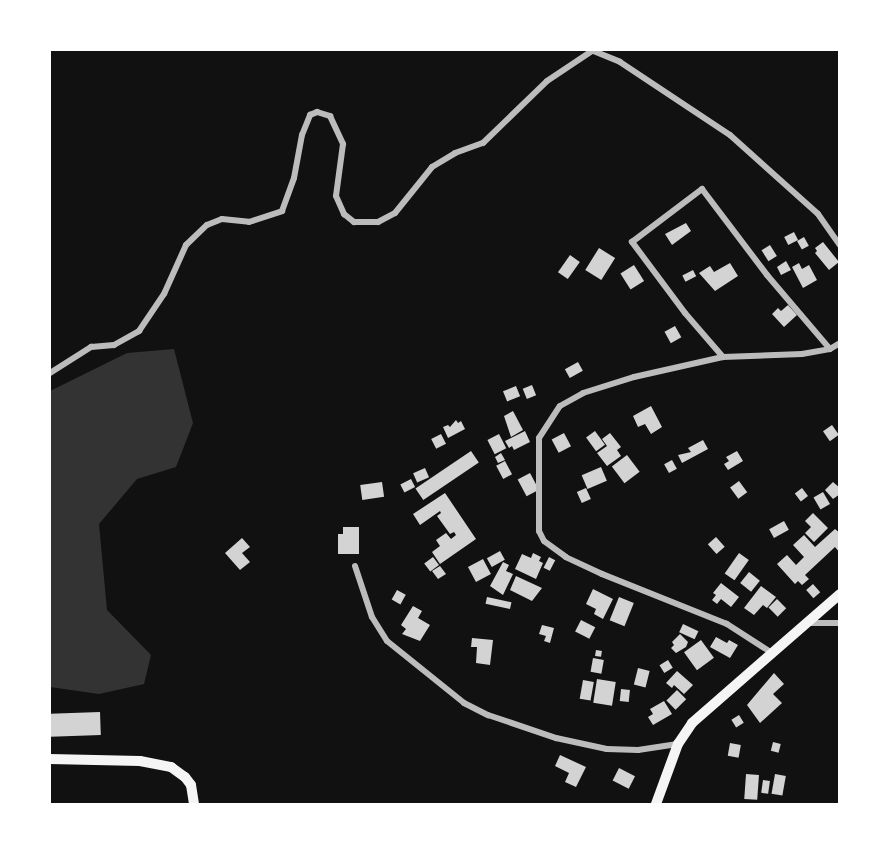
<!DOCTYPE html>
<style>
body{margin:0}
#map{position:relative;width:889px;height:854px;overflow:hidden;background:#111;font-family:"DejaVu Sans",sans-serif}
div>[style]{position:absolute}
.water>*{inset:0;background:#333}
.building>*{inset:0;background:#d3d3d3;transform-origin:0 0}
.minor>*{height:6px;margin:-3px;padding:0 3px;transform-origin:3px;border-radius:3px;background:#bcbcbc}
.trunk>*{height:10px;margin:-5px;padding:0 5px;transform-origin:5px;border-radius:5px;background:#f5f5f5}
span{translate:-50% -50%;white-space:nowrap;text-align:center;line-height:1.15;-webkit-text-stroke:4.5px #fff;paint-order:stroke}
.frame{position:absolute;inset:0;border:51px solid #fff;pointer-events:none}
</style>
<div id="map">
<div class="water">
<i style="clip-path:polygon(174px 349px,193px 423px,176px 467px,137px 479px,99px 524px,107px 610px,151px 655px,144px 684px,99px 694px,50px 687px,50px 391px,127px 353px)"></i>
</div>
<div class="building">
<i style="clip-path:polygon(686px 223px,691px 231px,672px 245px,665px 234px)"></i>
<i style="left:794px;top:232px;width:9px;height:11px;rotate:63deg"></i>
<i style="left:804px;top:237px;width:10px;height:8px;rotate:61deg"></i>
<i style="clip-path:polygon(823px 242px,839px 262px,829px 270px,815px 253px,817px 251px,815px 248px)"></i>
<i style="left:770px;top:245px;width:13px;height:10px;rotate:58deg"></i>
<i style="left:599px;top:248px;width:19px;height:26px;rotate:32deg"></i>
<i style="left:570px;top:255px;width:12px;height:21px;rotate:35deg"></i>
<i style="clip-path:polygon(786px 261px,791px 270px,781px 275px,777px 267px)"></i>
<i style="clip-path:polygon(730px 263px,738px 276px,715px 291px,699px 273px,710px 266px,714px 272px)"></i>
<i style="clip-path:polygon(799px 263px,802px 269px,809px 265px,817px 280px,803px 288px,792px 267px)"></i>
<i style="left:634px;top:265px;width:19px;height:16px;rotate:58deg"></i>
<i style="left:693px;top:270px;width:7px;height:12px;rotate:63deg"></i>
<i style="clip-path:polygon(788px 305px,797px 315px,784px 327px,772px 314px,778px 308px,781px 311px)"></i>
<i style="left:675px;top:326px;width:13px;height:12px;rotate:61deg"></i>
<i style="left:578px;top:362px;width:10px;height:15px;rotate:61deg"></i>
<i style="left:532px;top:385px;width:11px;height:10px;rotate:68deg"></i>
<i style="left:516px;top:386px;width:11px;height:14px;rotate:68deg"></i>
<i style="clip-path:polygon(651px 406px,662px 427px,651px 434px,645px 424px,638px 427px,633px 416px)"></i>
<i style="clip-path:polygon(513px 411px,523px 430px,511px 437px,504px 416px)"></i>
<i style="clip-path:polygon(456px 420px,458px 423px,461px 421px,465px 429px,448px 438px,443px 427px,448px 425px,450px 427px)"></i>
<i style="left:832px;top:425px;width:12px;height:11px;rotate:55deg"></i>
<i style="clip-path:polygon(525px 431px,530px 442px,514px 450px,512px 446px,509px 448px,505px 441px)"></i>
<i style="left:595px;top:431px;width:17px;height:11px;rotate:54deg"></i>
<i style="left:564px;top:433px;width:15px;height:14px;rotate:62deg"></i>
<i style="clip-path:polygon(610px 433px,621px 447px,617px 450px,621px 456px,607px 466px,597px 453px,607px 446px,602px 439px)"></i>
<i style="left:441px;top:434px;width:11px;height:11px;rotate:63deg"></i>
<i style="left:499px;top:434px;width:16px;height:13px;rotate:63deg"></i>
<i style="clip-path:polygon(703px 440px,708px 449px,682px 463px,678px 455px,691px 452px,688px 448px)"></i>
<i style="left:471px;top:451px;width:14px;height:67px;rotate:56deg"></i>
<i style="clip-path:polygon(737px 451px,743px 461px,728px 470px,724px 464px,729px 461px,726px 457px)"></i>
<i style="clip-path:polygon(501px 453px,505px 460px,498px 463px,495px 457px)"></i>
<i style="left:627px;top:455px;width:21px;height:19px;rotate:53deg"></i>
<i style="left:672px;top:460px;width:10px;height:9px;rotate:61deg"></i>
<i style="left:505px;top:461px;width:15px;height:10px;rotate:62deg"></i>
<i style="left:601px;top:467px;width:15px;height:21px;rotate:67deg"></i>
<i style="left:425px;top:468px;width:10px;height:13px;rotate:66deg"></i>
<i style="left:530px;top:473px;width:19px;height:14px;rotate:62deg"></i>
<i style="left:411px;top:479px;width:9px;height:12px;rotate:63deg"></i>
<i style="left:739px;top:481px;width:14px;height:11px;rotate:54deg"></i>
<i style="left:382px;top:482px;width:15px;height:22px;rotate:82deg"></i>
<i style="clip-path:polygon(833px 482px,840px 488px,840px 494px,833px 499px,825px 490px)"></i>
<i style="left:586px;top:488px;width:12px;height:10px;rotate:66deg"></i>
<i style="left:802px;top:488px;width:10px;height:9px;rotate:53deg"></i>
<i style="left:823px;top:492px;width:14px;height:11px;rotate:60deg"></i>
<i style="clip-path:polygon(445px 493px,476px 539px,440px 564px,432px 552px,440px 546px,436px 540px,446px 533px,451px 539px,456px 535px,454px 532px,450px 534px,437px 516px,441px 513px,440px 511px,420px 525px,413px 514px)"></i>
<i style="clip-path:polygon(813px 513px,828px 528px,814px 542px,805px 533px,811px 527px,805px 521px)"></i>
<i style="left:784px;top:521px;width:10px;height:17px;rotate:61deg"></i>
<i style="clip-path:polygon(343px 527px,359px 527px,359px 554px,338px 554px,338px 534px,343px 534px)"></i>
<i style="clip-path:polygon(835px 529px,840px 533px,840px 553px,835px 547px,805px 575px,809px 579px,802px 585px,798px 581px,795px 584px,777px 564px,787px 555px,796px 565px,804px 557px,793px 545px,804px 535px,815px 547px)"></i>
<i style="left:716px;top:537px;width:13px;height:11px;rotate:48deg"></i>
<i style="clip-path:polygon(242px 538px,250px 547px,242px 553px,250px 562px,240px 570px,225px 553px)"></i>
<i style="left:500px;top:551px;width:10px;height:15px;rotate:61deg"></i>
<i style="clip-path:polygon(533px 553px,541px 557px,539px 561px,543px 563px,536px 579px,515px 569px,522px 554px,531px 558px)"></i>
<i style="left:739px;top:553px;width:12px;height:25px;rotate:35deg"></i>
<i style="left:433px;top:557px;width:10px;height:11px;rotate:53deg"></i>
<i style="left:549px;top:557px;width:7px;height:12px;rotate:27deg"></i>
<i style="left:483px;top:559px;width:17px;height:17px;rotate:62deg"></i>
<i style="clip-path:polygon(503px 562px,509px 565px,506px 571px,513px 574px,503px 595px,490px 586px)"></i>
<i style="clip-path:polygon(440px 566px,446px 574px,438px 579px,432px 571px)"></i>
<i style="left:749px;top:572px;width:14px;height:14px;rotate:39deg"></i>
<i style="clip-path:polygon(516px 576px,542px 588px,532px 601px,510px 590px)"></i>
<i style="clip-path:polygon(721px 583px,739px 597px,731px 607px,721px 599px,717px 604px,712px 600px,716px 595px,713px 593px)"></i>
<i style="left:813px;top:584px;width:11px;height:9px;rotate:49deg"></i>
<i style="clip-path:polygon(761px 586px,776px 597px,767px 608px,763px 605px,754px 615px,744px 608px)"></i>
<i style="clip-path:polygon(593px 589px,613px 599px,603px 619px,594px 614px,596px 609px,586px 604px)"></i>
<i style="left:397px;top:590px;width:10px;height:11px;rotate:29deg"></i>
<i style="left:487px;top:597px;width:25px;height:7px;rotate:12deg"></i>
<i style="left:619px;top:597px;width:16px;height:25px;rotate:22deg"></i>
<i style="left:777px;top:599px;width:13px;height:12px;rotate:45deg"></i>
<i style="clip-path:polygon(413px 606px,422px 611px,418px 618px,430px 625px,420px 641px,402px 634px,406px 629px,401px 625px)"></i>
<i style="left:581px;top:620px;width:16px;height:13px;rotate:27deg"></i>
<i style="left:683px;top:624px;width:17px;height:9px;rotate:25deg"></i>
<i style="clip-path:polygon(542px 625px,554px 628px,550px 643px,544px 641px,546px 636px,539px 634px)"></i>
<i style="clip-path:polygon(680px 634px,688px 642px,686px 647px,676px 653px,671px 648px,674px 645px,672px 642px)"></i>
<i style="clip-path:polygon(716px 637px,727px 643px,729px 640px,738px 645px,730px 658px,710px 647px)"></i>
<i style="clip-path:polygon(472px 638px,493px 640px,490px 665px,476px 663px,477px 647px,471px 647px)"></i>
<i style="left:701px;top:640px;width:22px;height:21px;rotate:54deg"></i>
<i style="left:596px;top:650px;width:6px;height:6px;rotate:9deg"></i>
<i style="left:593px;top:658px;width:11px;height:14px;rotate:10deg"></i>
<i style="left:668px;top:660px;width:9px;height:10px;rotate:58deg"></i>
<i style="left:638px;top:668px;width:12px;height:17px;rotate:14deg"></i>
<i style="clip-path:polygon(677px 671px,693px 685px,684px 694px,674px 685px,672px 688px,666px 683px)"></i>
<i style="clip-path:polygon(774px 673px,784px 684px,773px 694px,782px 703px,760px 723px,747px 705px)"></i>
<i style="left:597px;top:679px;width:19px;height:24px;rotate:9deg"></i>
<i style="left:583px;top:680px;width:11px;height:19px;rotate:10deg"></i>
<i style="left:621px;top:689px;width:9px;height:12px;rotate:6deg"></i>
<i style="left:677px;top:690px;width:13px;height:15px;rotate:45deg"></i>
<i style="clip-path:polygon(664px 701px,672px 714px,653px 725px,648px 717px,653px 714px,650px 709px)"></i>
<i style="left:100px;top:712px;width:23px;height:50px;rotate:88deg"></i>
<i style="left:739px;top:715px;width:9px;height:9px;rotate:58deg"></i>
<i style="left:773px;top:742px;width:8px;height:9px;rotate:14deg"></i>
<i style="left:730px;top:743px;width:11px;height:13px;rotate:10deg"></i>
<i style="clip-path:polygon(560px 755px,586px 767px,576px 787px,565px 782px,569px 773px,555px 766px)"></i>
<i style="left:619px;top:768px;width:18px;height:14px;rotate:27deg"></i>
<i style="left:746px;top:774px;width:13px;height:25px;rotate:4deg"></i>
<i style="left:775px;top:774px;width:11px;height:20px;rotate:10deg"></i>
<i style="left:763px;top:780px;width:7px;height:13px;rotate:8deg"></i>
</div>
<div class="minor">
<i style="left:591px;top:50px;width:31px;rotate:22deg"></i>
<i style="left:620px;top:62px;width:132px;rotate:33.6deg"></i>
<i style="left:730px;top:135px;width:118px;rotate:41.9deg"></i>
<i style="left:818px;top:214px;width:38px;rotate:55deg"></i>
<i style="left:723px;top:357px;width:58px;rotate:-130.8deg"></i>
<i style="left:685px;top:313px;width:89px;rotate:-126.7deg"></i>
<i style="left:632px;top:242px;width:88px;rotate:-37.1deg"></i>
<i style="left:702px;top:189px;width:108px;rotate:52.9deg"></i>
<i style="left:767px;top:275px;width:97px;rotate:49.6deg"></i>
<i style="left:50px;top:373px;width:49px;rotate:-32.4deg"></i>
<i style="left:91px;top:347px;width:23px;rotate:-5deg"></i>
<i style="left:114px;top:345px;width:29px;rotate:-29deg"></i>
<i style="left:139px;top:331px;width:45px;rotate:-56deg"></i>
<i style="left:164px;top:294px;width:54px;rotate:-65.8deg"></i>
<i style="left:186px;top:245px;width:29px;rotate:-44deg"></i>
<i style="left:207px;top:225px;width:16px;rotate:-22deg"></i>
<i style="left:222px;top:219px;width:27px;rotate:6deg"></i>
<i style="left:249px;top:222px;width:35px;rotate:-18deg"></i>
<i style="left:282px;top:211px;width:35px;rotate:-70deg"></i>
<i style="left:294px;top:178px;width:44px;rotate:-79.5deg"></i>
<i style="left:302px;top:135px;width:22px;rotate:-68deg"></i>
<i style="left:310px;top:115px;width:8px;rotate:-23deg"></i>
<i style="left:317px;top:112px;width:14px;rotate:17deg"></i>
<i style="left:330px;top:116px;width:31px;rotate:65deg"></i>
<i style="left:343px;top:144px;width:52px;rotate:97.7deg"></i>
<i style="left:336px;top:196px;width:20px;rotate:66deg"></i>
<i style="left:344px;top:214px;width:13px;rotate:39deg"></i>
<i style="left:354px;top:222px;width:24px"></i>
<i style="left:378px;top:222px;width:19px;rotate:-28deg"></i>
<i style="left:395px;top:213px;width:59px;rotate:-51.2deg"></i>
<i style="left:432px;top:167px;width:27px;rotate:-31deg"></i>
<i style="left:455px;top:153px;width:30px;rotate:-20deg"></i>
<i style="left:483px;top:143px;width:89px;rotate:-44.1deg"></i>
<i style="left:547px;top:81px;width:54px;rotate:-33.7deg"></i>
<i style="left:355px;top:566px;width:54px;rotate:71.6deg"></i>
<i style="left:372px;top:617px;width:28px;rotate:58deg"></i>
<i style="left:387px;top:641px;width:99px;rotate:38.8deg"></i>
<i style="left:464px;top:703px;width:27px;rotate:27deg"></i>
<i style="left:488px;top:715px;width:72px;rotate:18.7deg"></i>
<i style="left:556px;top:738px;width:52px;rotate:12.2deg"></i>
<i style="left:607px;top:749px;width:31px;rotate:2deg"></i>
<i style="left:638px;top:750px;width:40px;rotate:-8.5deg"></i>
<i style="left:807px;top:623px;width:33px"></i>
<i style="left:772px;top:653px;width:54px;rotate:-147.2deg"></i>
<i style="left:727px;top:624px;width:135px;rotate:-158.2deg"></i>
<i style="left:602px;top:574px;width:40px;rotate:-155deg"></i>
<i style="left:566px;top:557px;width:27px;rotate:-144deg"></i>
<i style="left:544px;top:541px;width:11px;rotate:-117deg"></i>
<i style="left:539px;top:531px;width:93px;rotate:-90deg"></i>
<i style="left:539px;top:438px;width:38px;rotate:-57deg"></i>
<i style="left:560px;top:406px;width:26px;rotate:-29deg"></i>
<i style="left:583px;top:393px;width:53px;rotate:-17.4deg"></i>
<i style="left:634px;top:377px;width:91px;rotate:-12.7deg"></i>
<i style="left:723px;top:357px;width:79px;rotate:-2.2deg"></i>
<i style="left:802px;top:354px;width:28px;rotate:-10deg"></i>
<i style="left:830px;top:349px;width:12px;rotate:-31deg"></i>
</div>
<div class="trunk">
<i style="left:50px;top:759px;width:90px;rotate:1.3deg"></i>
<i style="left:140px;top:761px;width:32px;rotate:11deg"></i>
<i style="left:171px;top:767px;width:17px;rotate:36deg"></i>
<i style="left:185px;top:777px;width:10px;rotate:53deg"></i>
<i style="left:191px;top:785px;width:19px;rotate:81deg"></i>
<i style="left:656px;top:804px;width:64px;rotate:-69.9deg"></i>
<i style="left:678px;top:744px;width:25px;rotate:-56deg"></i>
<i style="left:692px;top:723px;width:196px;rotate:-41.1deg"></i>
</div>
<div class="frame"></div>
</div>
